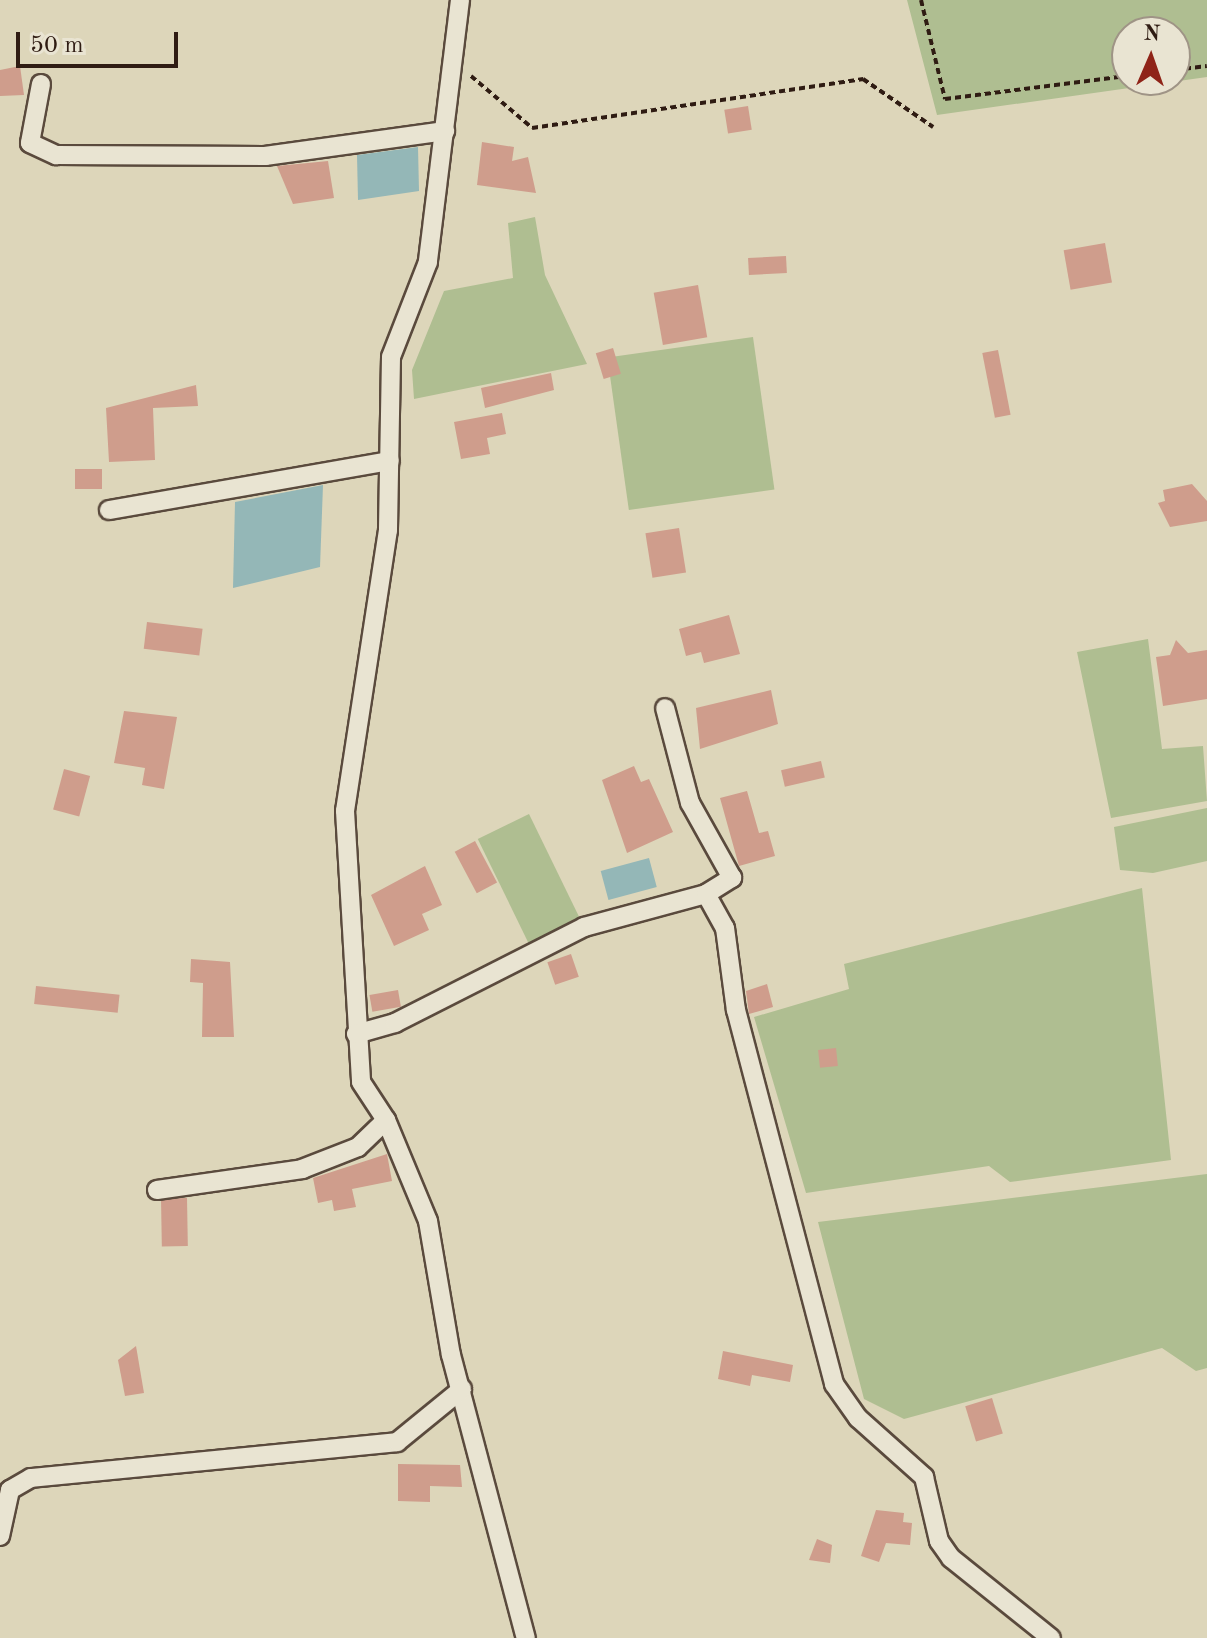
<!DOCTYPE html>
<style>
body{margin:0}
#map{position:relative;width:1207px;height:1638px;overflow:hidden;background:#ddd6ba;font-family:"Old Standard TT",serif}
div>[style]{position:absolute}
.green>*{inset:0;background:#afbe91;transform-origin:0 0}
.water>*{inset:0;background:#94b7b7;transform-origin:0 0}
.building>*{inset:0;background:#cf9d8c;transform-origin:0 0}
.path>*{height:4px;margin-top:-2px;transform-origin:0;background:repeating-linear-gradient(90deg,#2f1c13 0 6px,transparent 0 10px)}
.roads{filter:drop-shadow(2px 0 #5a4a3d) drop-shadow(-2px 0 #5a4a3d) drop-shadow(0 2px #5a4a3d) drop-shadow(0 -2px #5a4a3d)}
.minor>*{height:18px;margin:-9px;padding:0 9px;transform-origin:9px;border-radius:9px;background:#e9e4d2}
span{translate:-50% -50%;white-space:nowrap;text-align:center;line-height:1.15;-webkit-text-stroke:6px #e9e4d2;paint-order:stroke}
.north{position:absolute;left:1111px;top:16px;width:80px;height:80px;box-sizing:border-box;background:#e9e4d2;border:2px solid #9f9486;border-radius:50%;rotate:2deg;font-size:22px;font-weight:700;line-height:32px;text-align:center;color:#2f1c13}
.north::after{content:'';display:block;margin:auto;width:28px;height:36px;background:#8f2418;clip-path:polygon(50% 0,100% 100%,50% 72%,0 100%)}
.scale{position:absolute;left:16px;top:32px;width:162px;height:36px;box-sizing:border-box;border:4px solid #2f1c13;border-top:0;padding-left:10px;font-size:24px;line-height:28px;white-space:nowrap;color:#2f1c13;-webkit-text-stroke:6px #e9e4d2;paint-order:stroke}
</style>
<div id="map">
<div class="green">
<i style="clip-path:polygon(evenodd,907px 0,1207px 0,1207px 77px,937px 115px,907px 0,1127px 32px,1175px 32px,1175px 80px,1127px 80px,1127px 32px)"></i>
<i style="clip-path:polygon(535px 217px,545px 275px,587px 364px,414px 399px,412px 370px,444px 291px,513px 278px,508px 223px)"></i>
<i style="left:753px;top:337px;width:154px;height:147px;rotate:82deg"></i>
<i style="clip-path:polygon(1148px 639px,1162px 749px,1203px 746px,1207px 801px,1111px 818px,1077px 652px)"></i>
<i style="clip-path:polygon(1207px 808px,1207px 861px,1153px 873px,1120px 870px,1114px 827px)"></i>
<i style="left:529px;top:814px;width:117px;height:57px;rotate:64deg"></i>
<i style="clip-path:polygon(1142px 888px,1171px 1160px,1010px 1182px,989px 1166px,806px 1193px,754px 1017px,849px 989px,844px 964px)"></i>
<i style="clip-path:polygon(1207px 1174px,1207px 1368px,1196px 1371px,1162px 1348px,904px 1419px,864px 1399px,818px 1222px)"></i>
</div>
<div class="water">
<i style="clip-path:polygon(418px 147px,419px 191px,358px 200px,357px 155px)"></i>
<i style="clip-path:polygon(323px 485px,320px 567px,233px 588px,235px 502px)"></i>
<i style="left:649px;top:858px;width:30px;height:50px;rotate:75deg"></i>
</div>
<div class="building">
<i style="clip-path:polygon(20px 66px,24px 95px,0 96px,0 70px)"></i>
<i style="left:748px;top:106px;width:24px;height:24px;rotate:81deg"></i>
<i style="clip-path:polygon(482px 142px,514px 147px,512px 161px,528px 157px,536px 193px,477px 185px)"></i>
<i style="clip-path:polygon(328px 161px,334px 198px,293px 204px,277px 166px)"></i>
<i style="left:1105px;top:243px;width:40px;height:42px;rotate:80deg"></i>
<i style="left:786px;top:256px;width:17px;height:38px;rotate:87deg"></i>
<i style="left:698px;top:285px;width:53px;height:45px;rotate:80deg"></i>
<i style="left:613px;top:348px;width:27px;height:18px;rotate:73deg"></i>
<i style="left:998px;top:350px;width:66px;height:16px;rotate:79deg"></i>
<i style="clip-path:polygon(551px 373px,554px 390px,485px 408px,481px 388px)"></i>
<i style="clip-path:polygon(196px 385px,198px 406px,153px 408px,155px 460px,109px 462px,106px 408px)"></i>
<i style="clip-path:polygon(502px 413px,506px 434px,487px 438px,490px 454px,461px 459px,454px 422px)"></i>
<i style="left:75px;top:469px;width:27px;height:20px"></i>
<i style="clip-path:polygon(1192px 484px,1207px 501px,1207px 521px,1170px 527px,1158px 503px,1165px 501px,1163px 490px)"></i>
<i style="left:679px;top:528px;width:45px;height:34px;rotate:81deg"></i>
<i style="clip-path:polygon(729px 615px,740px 654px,704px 663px,701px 652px,686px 656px,679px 629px)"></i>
<i style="left:147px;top:622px;width:56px;height:27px;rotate:7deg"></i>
<i style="clip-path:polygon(1176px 640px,1188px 653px,1207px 650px,1207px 699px,1163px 706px,1156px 657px,1170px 655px)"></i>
<i style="clip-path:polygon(771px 690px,778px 724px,700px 749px,696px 708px)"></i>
<i style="clip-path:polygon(124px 711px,177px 717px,164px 789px,142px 785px,145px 768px,114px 763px)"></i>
<i style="left:821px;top:761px;width:17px;height:41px;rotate:77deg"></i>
<i style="clip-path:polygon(634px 766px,641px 782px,649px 779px,673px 832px,627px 853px,602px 780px)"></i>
<i style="left:64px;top:769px;width:27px;height:42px;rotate:15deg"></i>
<i style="clip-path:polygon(747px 791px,759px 833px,768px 831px,775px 856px,739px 866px,720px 798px)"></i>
<i style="left:475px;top:841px;width:47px;height:23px;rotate:62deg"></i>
<i style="clip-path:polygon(425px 866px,442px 905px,422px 914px,429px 930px,394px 946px,371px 895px)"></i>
<i style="left:571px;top:954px;width:24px;height:25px;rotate:71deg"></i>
<i style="clip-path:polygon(191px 959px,230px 962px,234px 1037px,202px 1037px,203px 983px,190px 982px)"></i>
<i style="clip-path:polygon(767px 984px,773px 1007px,749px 1014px,746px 991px)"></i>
<i style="left:36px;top:986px;width:84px;height:18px;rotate:6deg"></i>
<i style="left:398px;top:990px;width:17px;height:29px;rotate:80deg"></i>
<i style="left:836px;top:1048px;width:18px;height:18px;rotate:84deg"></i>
<i style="clip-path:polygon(387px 1154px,392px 1181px,352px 1189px,356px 1207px,334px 1211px,332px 1200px,318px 1203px,313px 1178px)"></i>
<i style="left:187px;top:1198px;width:48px;height:26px;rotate:89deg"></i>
<i style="clip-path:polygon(136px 1346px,144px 1393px,125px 1396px,118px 1360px)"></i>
<i style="clip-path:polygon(723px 1351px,793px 1365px,790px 1382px,752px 1375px,750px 1386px,718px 1379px)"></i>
<i style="left:992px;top:1398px;width:37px;height:28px;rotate:73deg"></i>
<i style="clip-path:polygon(398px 1464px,460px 1465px,462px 1487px,430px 1486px,430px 1502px,398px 1501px)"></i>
<i style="clip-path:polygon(876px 1510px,904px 1513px,903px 1522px,912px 1523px,910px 1545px,886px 1543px,879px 1562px,861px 1556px)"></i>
<i style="clip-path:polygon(817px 1539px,832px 1545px,830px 1563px,809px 1560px)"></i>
</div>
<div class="path">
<i style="left:921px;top:0;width:102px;rotate:76.4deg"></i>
<i style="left:945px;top:99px;width:183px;rotate:-7.2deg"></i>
<i style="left:1175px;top:70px;width:32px;rotate:-7deg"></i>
<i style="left:471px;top:76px;width:80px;rotate:40.4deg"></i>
<i style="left:532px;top:128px;width:335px;rotate:-8.4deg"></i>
<i style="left:863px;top:79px;width:85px;rotate:34.4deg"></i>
</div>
<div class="roads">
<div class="minor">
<i style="left:460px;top:0;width:264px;rotate:97deg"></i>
<i style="left:428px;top:262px;width:102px;rotate:111.3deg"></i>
<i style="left:391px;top:357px;width:173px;rotate:91deg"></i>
<i style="left:388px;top:530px;width:284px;rotate:98.7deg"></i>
<i style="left:345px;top:811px;width:271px;rotate:86.6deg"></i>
<i style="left:361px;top:1082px;width:45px;rotate:56.7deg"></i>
<i style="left:386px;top:1120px;width:109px;rotate:67.4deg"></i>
<i style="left:428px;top:1221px;width:136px;rotate:80.3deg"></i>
<i style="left:451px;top:1355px;width:293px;rotate:75.2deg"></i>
<i style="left:41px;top:84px;width:60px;rotate:100.6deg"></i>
<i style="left:30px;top:143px;width:29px;rotate:25deg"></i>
<i style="left:56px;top:155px;width:209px;rotate:0.3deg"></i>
<i style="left:265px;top:156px;width:182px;rotate:-7.9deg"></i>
<i style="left:109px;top:510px;width:285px;rotate:-9.9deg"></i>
<i style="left:706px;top:894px;width:39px;rotate:61deg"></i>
<i style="left:725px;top:928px;width:83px;rotate:82.4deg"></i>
<i style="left:736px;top:1010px;width:387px;rotate:75.3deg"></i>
<i style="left:834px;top:1384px;width:42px;rotate:54.8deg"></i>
<i style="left:858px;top:1418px;width:89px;rotate:41.8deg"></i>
<i style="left:924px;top:1477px;width:66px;rotate:76.8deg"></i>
<i style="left:939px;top:1541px;width:21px;rotate:55deg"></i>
<i style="left:951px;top:1558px;width:128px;rotate:38.7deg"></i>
<i style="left:356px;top:1034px;width:41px;rotate:-15.8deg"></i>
<i style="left:395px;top:1023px;width:212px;rotate:-26.9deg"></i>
<i style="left:584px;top:927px;width:126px;rotate:-15.1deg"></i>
<i style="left:706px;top:894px;width:31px;rotate:-32deg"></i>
<i style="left:732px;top:878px;width:86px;rotate:-119.2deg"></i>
<i style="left:690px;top:803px;width:98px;rotate:-104.7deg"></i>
<i style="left:157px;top:1190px;width:147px;rotate:-8.2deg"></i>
<i style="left:302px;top:1169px;width:60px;rotate:-21.4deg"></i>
<i style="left:358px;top:1147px;width:39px;rotate:-44deg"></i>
<i style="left:0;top:1536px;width:47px;rotate:-77.7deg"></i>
<i style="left:10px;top:1490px;width:24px;rotate:-30deg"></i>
<i style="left:31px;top:1478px;width:368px;rotate:-5.6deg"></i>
<i style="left:397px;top:1442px;width:84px;rotate:-39.2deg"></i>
</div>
</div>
<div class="north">N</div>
<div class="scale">50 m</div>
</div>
